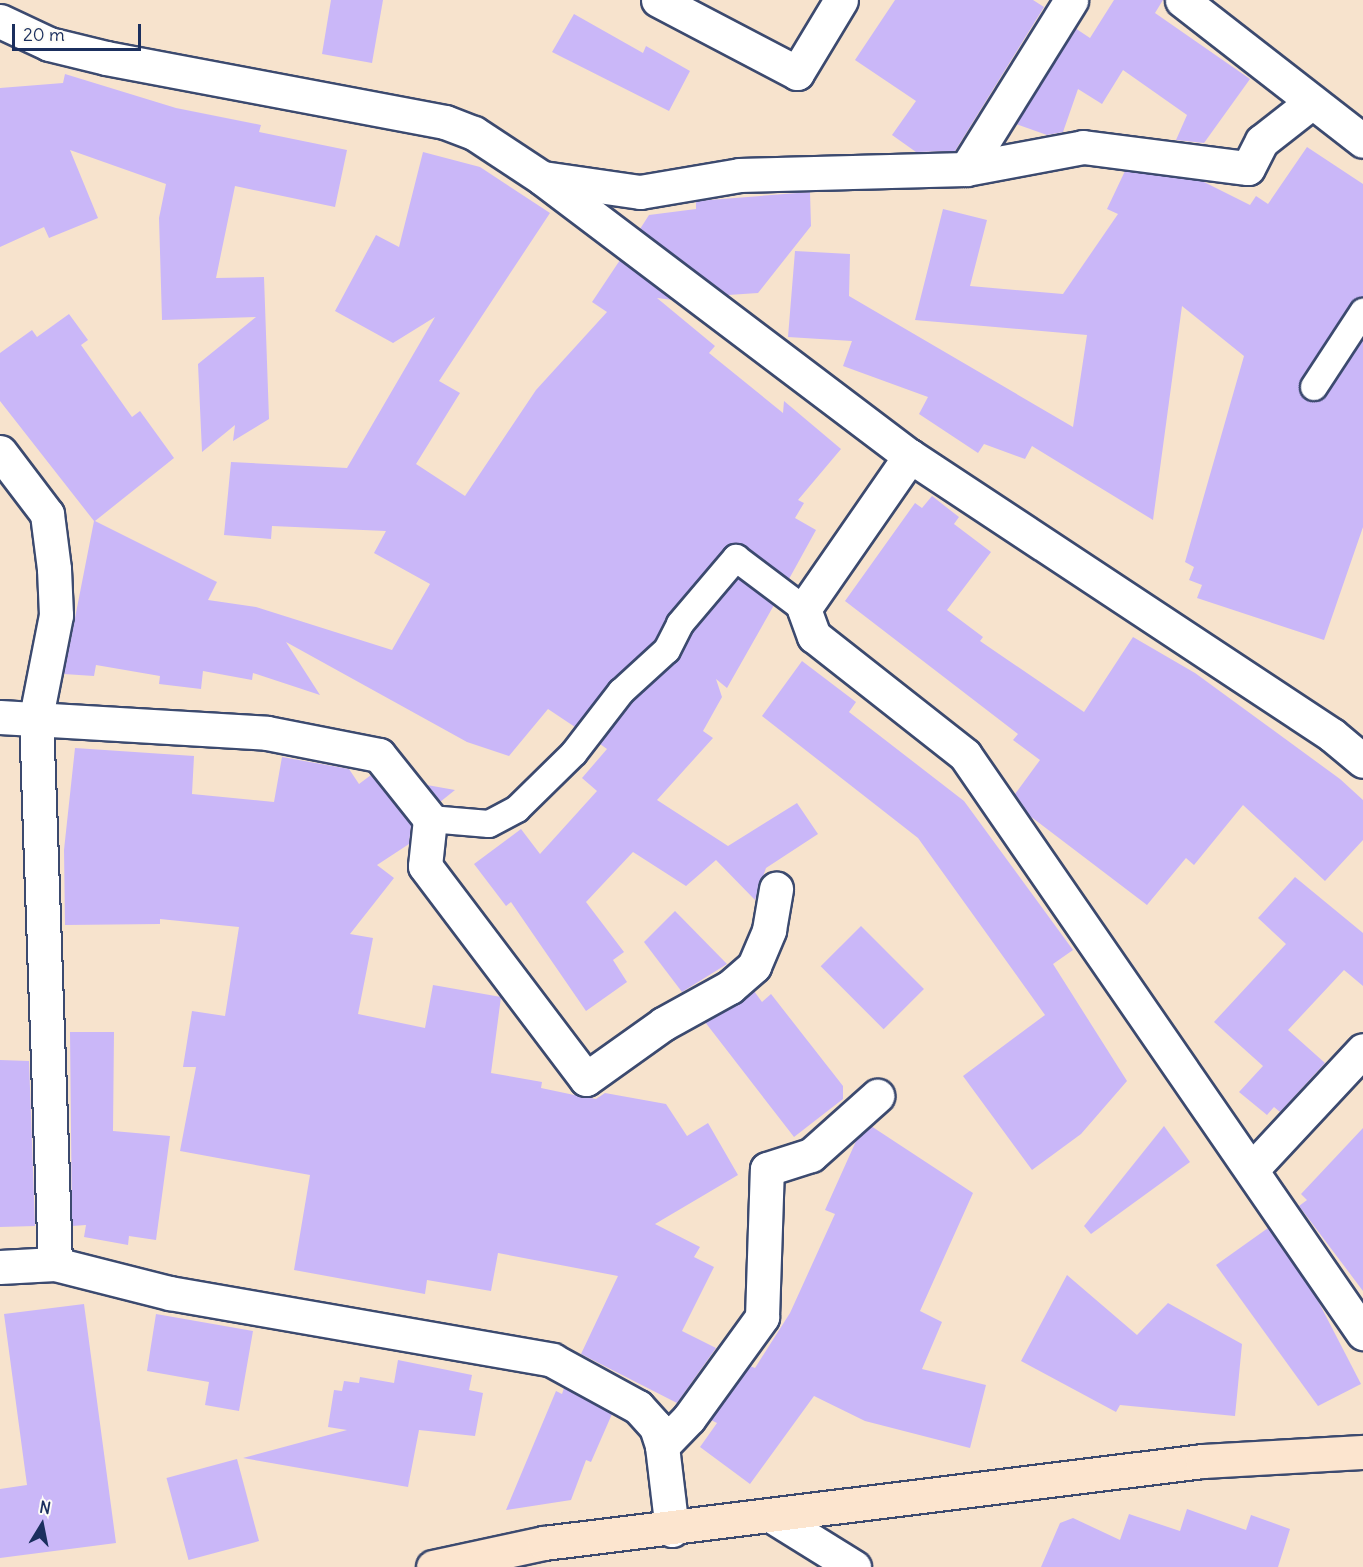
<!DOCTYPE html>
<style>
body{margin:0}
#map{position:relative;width:1363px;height:1567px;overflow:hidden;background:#f7e3cd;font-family:Delius,sans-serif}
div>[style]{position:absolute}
.building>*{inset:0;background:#cab7f8;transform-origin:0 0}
.roads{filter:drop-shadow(2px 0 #3c4a6f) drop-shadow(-2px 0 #3c4a6f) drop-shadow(0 2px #3c4a6f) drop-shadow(0 -2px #3c4a6f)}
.lane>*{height:26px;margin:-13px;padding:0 13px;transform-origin:13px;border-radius:13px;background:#fff}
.street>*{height:33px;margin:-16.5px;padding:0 16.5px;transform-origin:16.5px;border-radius:16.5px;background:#fff}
.secondary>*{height:33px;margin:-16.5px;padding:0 16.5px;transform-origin:16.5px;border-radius:16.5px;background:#fce5cf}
span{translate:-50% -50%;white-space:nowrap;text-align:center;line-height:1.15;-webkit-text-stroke:4.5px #fdfcf7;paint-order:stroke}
.north{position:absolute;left:12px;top:1495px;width:60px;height:60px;-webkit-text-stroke:4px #fdfcf7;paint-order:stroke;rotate:10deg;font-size:16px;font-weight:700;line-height:24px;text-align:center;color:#1b2f5e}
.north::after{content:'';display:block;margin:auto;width:21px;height:27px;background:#1b2f5e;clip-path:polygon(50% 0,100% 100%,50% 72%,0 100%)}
.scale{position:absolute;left:12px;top:24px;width:129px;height:27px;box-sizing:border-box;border:3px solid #1b2f5e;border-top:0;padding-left:8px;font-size:18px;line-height:21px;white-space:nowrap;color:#1b2f5e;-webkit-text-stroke:4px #fdfcf7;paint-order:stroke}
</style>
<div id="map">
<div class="building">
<i style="clip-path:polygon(331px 0,383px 0,372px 63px,322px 54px)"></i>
<i style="clip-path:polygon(895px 0,1033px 0,1044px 7px,955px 151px,916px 152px,892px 135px,916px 101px,855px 60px)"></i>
<i style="clip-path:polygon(1114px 0,1163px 0,1155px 13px,1250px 79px,1204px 143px,1176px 140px,1187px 115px,1123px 70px,1102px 104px,1078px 89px,1063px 132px,1047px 135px,1016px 124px,1075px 28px,1090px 38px)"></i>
<i style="clip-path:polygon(574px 14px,643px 53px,646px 46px,690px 71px,669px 111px,552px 52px)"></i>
<i style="clip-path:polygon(65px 74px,176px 108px,261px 125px,259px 132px,347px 150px,335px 207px,235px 186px,216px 278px,264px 277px,269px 419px,233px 441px,235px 425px,202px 452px,198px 364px,256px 317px,162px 320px,159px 218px,166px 184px,70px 150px,98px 218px,49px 238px,44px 227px,0 247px,0 88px,63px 83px)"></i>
<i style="clip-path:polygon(1307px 147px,1363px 184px,1363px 297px,1350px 304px,1299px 386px,1305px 399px,1321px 400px,1363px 339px,1363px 527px,1324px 640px,1197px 598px,1202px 585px,1189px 580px,1194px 567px,1185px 562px,1244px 356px,1182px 306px,1153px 520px,1032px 446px,1025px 459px,984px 444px,978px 453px,919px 414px,928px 397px,843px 366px,852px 341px,788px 337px,795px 251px,850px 254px,849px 296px,1073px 427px,1087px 335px,915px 320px,943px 209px,987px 220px,970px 286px,1063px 294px,1118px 214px,1107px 209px,1125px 171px,1202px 181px,1250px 205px,1256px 196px,1268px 204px)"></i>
<i style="clip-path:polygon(423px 152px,480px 167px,550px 213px,439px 381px,460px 393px,416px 464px,465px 496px,536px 390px,607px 312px,592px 302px,620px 260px,673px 300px,657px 298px,715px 346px,709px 353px,783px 413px,784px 401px,841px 449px,798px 500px,804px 503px,795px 518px,816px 530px,789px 579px,745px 546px,730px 544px,668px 615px,655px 641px,611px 681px,575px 727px,548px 709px,509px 756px,467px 742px,286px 642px,320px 695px,253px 673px,252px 680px,203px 671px,201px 689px,159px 684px,160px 676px,96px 665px,94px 676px,64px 674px,94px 521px,0 401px,0 353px,32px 330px,37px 337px,69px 314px,88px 340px,81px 345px,132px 417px,140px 411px,174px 458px,95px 521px,217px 582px,208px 600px,256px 607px,392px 650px,430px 584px,374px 553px,386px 531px,272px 526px,271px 539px,224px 535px,231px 462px,347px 468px,435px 317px,393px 343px,335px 311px,376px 235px,399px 247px)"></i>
<i style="clip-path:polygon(810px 192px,811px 226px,758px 293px,728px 295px,640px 229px,649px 215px,696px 209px,696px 201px)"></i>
<i style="clip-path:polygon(932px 496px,959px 517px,954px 524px,991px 552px,947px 610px,983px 637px,980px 641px,1084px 712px,1133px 637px,1195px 673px,1340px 779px,1363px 800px,1363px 840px,1325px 881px,1243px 805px,1194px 865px,1186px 858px,1147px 905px,1030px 816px,1015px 794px,1040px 760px,1013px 740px,1018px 734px,845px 601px,915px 503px,922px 508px)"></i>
<i style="clip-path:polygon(738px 578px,774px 605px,727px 688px,716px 679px,722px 697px,703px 731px,713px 738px,657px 800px,728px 846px,797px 803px,818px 834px,766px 868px,755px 900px,716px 860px,686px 886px,633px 852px,586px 902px,624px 952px,613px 960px,627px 982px,586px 1011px,511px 902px,506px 906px,474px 864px,521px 829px,540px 854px,597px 791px,582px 778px,607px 749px,600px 744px,632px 702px,677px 661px,693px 632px)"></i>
<i style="clip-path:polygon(802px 661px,856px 702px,849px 712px,964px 801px,1073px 950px,1053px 964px,1127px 1081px,1081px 1134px,1032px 1170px,963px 1076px,1045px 1015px,918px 838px,762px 716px)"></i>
<i style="clip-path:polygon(75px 748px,194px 756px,192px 794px,274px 802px,282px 757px,349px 769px,359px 784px,371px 775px,411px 825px,409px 844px,377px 865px,394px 878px,350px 934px,373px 938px,358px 1014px,425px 1028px,433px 985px,501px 997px,491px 1073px,542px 1082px,541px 1088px,579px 1096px,596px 1099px,605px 1093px,666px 1104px,687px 1136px,708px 1123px,738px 1175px,655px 1224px,700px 1247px,694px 1257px,714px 1267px,682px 1331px,716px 1348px,677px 1403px,581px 1354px,618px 1276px,498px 1253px,491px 1291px,427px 1280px,425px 1294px,294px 1270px,310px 1175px,180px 1151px,196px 1067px,183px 1067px,192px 1011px,225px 1016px,239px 927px,160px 919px,160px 924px,65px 925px,64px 850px)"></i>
<i style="clip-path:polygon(427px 785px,455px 790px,440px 802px)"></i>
<i style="clip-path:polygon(1295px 877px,1363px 933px,1363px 986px,1344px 970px,1288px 1030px,1325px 1063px,1280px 1112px,1274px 1107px,1267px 1115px,1239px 1092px,1263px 1066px,1214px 1022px,1286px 944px,1258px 918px)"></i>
<i style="clip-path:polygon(675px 911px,727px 964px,682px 992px,644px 942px)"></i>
<i style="left:861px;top:926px;width:89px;height:57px;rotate:45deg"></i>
<i style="clip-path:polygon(754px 991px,762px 1002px,771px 994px,843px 1086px,843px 1099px,794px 1137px,705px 1022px)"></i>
<i style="clip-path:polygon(70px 1032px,114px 1032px,113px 1131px,170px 1136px,156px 1240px,129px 1236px,128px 1245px,84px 1237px,86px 1225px,72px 1226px)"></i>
<i style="clip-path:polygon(0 1060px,29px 1061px,35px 1226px,0 1227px)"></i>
<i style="clip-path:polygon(871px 1126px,973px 1193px,920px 1311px,942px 1322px,922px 1369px,986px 1385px,970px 1448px,865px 1421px,814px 1396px,750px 1484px,700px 1447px,717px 1423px,711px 1420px,750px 1366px,755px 1368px,790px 1313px,835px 1214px,825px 1210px,857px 1139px)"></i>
<i style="clip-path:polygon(1164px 1126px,1190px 1162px,1091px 1234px,1084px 1226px)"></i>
<i style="clip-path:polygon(1363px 1128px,1363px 1291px,1299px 1206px,1307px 1200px,1301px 1194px)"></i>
<i style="clip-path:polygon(1268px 1228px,1316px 1297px,1361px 1384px,1318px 1406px,1216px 1265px)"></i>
<i style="clip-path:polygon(1067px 1275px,1137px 1335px,1168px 1303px,1242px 1344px,1235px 1416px,1120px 1405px,1116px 1412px,1021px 1361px)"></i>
<i style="clip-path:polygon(84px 1304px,116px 1543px,0 1558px,0 1489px,27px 1485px,4px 1314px)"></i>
<i style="clip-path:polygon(156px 1314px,253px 1331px,239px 1411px,205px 1405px,209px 1382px,147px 1371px)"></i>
<i style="clip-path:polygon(398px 1360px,472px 1375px,469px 1390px,483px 1393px,475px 1436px,419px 1430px,408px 1487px,243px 1458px,347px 1430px,328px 1427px,334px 1390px,342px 1391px,344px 1381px,359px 1383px,360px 1377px,394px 1383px)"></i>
<i style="clip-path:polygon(564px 1388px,612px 1414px,591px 1462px,586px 1460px,571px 1500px,506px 1510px,556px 1391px,562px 1394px)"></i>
<i style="left:237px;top:1459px;width:85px;height:73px;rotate:75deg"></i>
<i style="clip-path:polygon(1187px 1509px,1246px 1530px,1251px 1515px,1290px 1529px,1278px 1567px,1041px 1567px,1060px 1523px,1073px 1518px,1120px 1540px,1129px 1514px,1180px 1531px)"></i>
</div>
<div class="roads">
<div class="lane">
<i style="left:1314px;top:387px;width:90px;rotate:-56.8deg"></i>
<i style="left:430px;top:819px;width:59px;rotate:4.8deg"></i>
<i style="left:489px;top:824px;width:32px;rotate:-28deg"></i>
<i style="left:517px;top:809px;width:80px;rotate:-44.5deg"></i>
<i style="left:574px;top:753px;width:77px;rotate:-52.4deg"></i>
<i style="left:621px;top:692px;width:62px;rotate:-42.4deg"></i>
<i style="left:667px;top:650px;width:29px;rotate:-63deg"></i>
<i style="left:680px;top:624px;width:87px;rotate:-49.7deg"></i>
<i style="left:736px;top:558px;width:85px;rotate:36.9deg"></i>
</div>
<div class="street">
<i style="left:658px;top:0;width:157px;rotate:27.7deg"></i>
<i style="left:797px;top:73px;width:85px;rotate:-58.9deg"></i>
<i style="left:1182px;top:0;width:229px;rotate:37.9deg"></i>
<i style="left:0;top:21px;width:54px;rotate:25.1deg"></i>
<i style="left:49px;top:44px;width:59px;rotate:13.8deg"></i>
<i style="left:106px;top:58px;width:345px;rotate:10.7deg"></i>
<i style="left:445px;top:122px;width:31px;rotate:21deg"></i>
<i style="left:474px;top:133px;width:82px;rotate:33.5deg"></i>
<i style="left:542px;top:178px;width:461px;rotate:37.1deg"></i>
<i style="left:910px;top:456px;width:506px;rotate:33.47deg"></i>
<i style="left:1332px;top:735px;width:40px;rotate:40deg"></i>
<i style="left:966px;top:169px;width:199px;rotate:-58.1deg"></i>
<i style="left:543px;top:178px;width:98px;rotate:8.2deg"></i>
<i style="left:640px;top:192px;width:100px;rotate:-9.7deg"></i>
<i style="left:739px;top:175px;width:227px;rotate:-1.5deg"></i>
<i style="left:966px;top:169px;width:119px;rotate:-10.6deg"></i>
<i style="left:1083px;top:147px;width:166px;rotate:7.3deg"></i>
<i style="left:1248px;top:168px;width:30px;rotate:-63deg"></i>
<i style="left:1262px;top:141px;width:63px;rotate:-38deg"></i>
<i style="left:0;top:452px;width:78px;rotate:52.8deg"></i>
<i style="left:47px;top:514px;width:55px;rotate:82.7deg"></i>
<i style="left:54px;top:569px;width:46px;rotate:87.5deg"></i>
<i style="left:56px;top:615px;width:104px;rotate:101.1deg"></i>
<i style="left:36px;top:717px;width:547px;rotate:88.01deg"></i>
<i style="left:910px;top:456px;width:186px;rotate:124.7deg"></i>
<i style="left:804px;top:609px;width:29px;rotate:70deg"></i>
<i style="left:814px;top:636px;width:192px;rotate:38.2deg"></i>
<i style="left:965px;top:755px;width:702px;rotate:55.45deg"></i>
<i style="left:0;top:717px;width:267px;rotate:3.4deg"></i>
<i style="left:267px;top:733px;width:114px;rotate:11.1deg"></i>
<i style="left:379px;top:755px;width:82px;rotate:51.4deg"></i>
<i style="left:430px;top:819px;width:47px;rotate:96.1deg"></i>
<i style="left:425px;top:866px;width:267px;rotate:52.9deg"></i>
<i style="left:586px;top:1079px;width:95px;rotate:-35.5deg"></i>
<i style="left:663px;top:1024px;width:77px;rotate:-28.9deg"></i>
<i style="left:730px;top:987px;width:32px;rotate:-41deg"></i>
<i style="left:754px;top:966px;width:39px;rotate:-67deg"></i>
<i style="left:769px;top:930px;width:42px;rotate:-80.3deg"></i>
<i style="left:1253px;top:1168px;width:161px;rotate:-47deg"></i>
<i style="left:0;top:1267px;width:55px;rotate:-3.1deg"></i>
<i style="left:55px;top:1264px;width:119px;rotate:14.2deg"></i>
<i style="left:170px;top:1293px;width:388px;rotate:9.9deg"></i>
<i style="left:552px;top:1360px;width:98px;rotate:28.7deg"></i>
<i style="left:638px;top:1407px;width:27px;rotate:48deg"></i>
<i style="left:656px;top:1427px;width:20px;rotate:72deg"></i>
<i style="left:775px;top:1518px;width:93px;rotate:31.8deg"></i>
<i style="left:672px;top:1530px;width:85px;rotate:-96.8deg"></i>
<i style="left:662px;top:1446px;width:39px;rotate:-46deg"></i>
<i style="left:689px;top:1418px;width:125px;rotate:-54.1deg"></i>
<i style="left:762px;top:1317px;width:148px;rotate:-88.1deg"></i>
<i style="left:767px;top:1169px;width:46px;rotate:-17.7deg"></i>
<i style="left:811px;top:1155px;width:89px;rotate:-41.8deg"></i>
</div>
<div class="secondary">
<i style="left:433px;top:1567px;width:114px;rotate:-12.2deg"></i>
<i style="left:544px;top:1543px;width:663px;rotate:-7.1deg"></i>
<i style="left:1202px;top:1461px;width:161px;rotate:-3.2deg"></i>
</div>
</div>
<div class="north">N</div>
<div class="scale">20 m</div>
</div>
